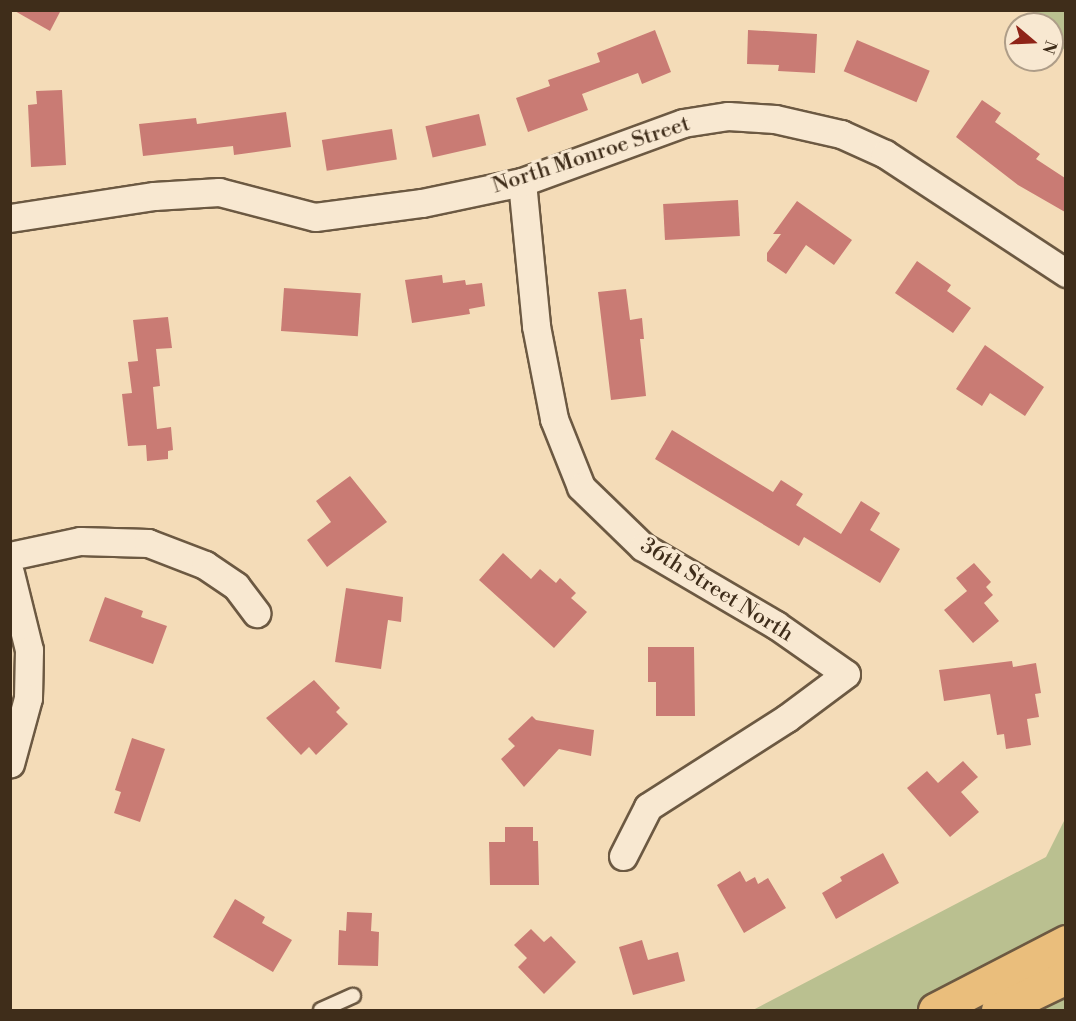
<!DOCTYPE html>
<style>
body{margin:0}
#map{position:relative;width:1076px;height:1021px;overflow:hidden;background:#f4dcb8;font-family:"Libre Bodoni",serif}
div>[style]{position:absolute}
.green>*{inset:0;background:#bac090}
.building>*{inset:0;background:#c97b74;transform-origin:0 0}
.roads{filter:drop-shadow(2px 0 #6c5942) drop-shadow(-2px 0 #6c5942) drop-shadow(0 2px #6c5942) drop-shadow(0 -2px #6c5942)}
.lane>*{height:14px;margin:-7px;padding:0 7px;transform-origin:7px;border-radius:7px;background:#f8e8d1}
.street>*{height:27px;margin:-13.5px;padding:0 13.5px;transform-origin:13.5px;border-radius:13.5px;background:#f8e8d1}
.highway>*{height:33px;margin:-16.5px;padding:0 16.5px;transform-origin:16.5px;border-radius:16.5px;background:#eabe7c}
span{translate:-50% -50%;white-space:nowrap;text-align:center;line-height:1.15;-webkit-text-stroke:6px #f8e8d1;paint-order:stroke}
.street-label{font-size:22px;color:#3f2d1a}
.frame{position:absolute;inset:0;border:12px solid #3f2d1a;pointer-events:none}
.north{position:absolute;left:1004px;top:12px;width:60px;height:60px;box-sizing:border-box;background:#f8e8d1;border:2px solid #ae9d88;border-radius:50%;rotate:109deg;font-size:16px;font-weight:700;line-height:24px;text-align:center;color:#3f2d1a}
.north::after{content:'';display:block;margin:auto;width:21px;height:27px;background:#8f2418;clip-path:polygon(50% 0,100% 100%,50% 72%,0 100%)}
</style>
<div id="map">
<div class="green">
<i style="clip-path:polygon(1034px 11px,1065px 11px,1065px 51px,1052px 34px,1052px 24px,1044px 24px)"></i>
<i style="clip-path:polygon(1065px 819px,1065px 1010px,753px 1010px,1046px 857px)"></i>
</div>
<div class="building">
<i style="clip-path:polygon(13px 10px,61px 10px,50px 31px)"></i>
<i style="clip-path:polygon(655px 30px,671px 72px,642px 84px,638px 73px,582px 94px,588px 110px,528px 132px,516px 98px,550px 86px,548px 80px,600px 62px,597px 53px)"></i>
<i style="clip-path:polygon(748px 30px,817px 34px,815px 73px,778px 71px,779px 65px,747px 64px)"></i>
<i style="left:857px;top:40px;width:79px;height:34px;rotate:23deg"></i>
<i style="clip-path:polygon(62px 90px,66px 165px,31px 167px,28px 105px,37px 104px,36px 91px)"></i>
<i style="clip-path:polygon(982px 100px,1001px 113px,995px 122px,1040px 154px,1036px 159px,1065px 178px,1065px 212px,1018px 185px,956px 137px)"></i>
<i style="clip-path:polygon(286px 112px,291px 147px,234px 155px,233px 146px,143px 156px,139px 124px,196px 118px,197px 124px)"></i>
<i style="left:479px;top:114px;width:32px;height:55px;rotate:77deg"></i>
<i style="left:392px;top:129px;width:31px;height:71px;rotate:81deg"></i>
<i style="left:738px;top:200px;width:36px;height:75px;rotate:87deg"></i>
<i style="clip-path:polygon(797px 201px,852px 240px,834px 265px,806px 245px,786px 274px,767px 261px,767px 253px,781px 234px,773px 234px)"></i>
<i style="clip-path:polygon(917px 261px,951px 285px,947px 291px,971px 308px,953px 333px,895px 293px)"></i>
<i style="clip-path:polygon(442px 275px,443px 283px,465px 280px,466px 285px,482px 283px,485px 306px,469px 309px,470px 314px,412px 323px,405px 280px)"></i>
<i style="left:284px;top:288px;width:77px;height:43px;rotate:4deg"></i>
<i style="clip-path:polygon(626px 289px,630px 320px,642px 318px,644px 339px,640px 339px,646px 396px,611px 400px,598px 292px)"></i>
<i style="clip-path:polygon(168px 317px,172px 348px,156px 349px,160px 386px,153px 387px,157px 429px,171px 427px,173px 450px,168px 451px,168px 459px,147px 461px,146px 445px,128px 446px,122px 394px,132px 393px,128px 362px,138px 361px,133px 320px)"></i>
<i style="clip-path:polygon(985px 345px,1044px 387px,1025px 416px,990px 393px,982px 406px,956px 389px)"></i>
<i style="clip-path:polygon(672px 430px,773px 492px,781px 480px,803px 494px,796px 505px,841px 534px,861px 501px,880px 513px,870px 530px,900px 549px,880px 583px,804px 537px,799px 546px,655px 459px)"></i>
<i style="clip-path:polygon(350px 476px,387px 522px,327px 567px,307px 540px,331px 522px,316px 501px)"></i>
<i style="clip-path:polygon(503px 553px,531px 579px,540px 569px,556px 583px,560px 578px,576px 593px,571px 598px,587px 612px,554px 648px,479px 580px)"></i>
<i style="clip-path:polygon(974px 563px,991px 582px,986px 587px,993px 595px,984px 603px,999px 621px,973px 643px,944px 610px,967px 591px,956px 578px)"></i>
<i style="clip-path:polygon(346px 588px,403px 597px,401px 622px,388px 620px,381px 669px,335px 662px)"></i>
<i style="clip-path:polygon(105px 597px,143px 611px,141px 617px,167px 626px,153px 664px,89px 641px)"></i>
<i style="clip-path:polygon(648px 647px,694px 647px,695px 716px,656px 716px,656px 682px,648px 682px)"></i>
<i style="clip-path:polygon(1012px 661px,1013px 667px,1036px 663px,1041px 693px,1035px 694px,1039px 717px,1027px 719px,1031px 745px,1006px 749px,1004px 734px,997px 735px,990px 694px,944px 701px,939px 670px)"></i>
<i style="clip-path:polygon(314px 680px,340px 708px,336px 712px,348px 724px,316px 755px,309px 747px,301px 755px,266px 718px)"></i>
<i style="clip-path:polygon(532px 716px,536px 720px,594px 730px,591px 756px,559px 749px,524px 787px,501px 759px,515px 746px,508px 739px)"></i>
<i style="clip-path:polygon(132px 738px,165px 749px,140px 822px,114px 813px,121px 792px,115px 790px)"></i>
<i style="clip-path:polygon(963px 761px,978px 777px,961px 792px,979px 812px,950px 837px,907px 788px,927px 771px,938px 783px)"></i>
<i style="clip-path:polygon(505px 827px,533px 827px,533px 841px,538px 841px,539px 885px,490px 885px,489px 842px,505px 842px)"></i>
<i style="clip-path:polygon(883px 853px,899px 883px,836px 919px,822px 893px,842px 881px,840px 877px)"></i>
<i style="clip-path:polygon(740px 871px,746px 882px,755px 877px,758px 884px,768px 878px,786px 908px,744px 933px,717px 885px)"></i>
<i style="clip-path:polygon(235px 899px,265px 917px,262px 923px,292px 940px,273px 972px,213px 937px)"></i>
<i style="clip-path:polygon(347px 912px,372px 913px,371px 931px,379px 932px,378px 966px,338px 965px,339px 930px,346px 931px)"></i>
<i style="clip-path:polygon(531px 929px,544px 942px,551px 936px,576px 962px,544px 994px,518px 967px,527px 958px,514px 945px)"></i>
<i style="clip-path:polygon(642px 940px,648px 960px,678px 952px,685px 981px,633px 995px,619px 947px)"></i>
</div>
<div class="roads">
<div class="lane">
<i style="left:321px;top:1010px;width:35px;rotate:-24deg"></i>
</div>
<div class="street">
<i style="left:522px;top:182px;width:145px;rotate:84.4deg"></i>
<i style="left:536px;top:326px;width:95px;rotate:79deg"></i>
<i style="left:554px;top:419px;width:73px;rotate:68.3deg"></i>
<i style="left:581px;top:487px;width:86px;rotate:44.1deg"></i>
<i style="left:643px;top:547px;width:154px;rotate:30.4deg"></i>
<i style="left:776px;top:625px;width:85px;rotate:35deg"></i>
<i style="left:846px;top:674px;width:74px;rotate:143.3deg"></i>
<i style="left:787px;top:718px;width:165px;rotate:147.4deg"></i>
<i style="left:648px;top:807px;width:55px;rotate:117deg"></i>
<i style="left:10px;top:218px;width:146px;rotate:-8.7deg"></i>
<i style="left:154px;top:196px;width:65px;rotate:-3.5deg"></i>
<i style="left:219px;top:192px;width:99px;rotate:14.6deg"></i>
<i style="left:315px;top:217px;width:108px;rotate:-7.5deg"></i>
<i style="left:422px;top:203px;width:102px;rotate:-11.9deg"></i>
<i style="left:522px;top:182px;width:171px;rotate:-20.1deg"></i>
<i style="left:683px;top:123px;width:46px;rotate:-8.8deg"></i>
<i style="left:728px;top:116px;width:47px;rotate:3.7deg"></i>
<i style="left:775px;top:119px;width:68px;rotate:12.8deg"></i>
<i style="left:841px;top:134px;width:48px;rotate:24.4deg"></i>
<i style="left:885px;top:154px;width:217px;rotate:33.3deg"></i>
<i style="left:10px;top:556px;width:72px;rotate:-12.1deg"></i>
<i style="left:80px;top:541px;width:68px;rotate:1.7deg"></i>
<i style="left:148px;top:543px;width:61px;rotate:21.1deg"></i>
<i style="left:205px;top:565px;width:37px;rotate:34deg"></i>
<i style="left:236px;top:586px;width:34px;rotate:53deg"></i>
<i style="left:10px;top:573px;width:79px;rotate:76.1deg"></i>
<i style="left:29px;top:650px;width:48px;rotate:91.2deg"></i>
<i style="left:28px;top:698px;width:68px;rotate:105.3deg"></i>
</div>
<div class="highway">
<i style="left:935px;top:1010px;width:148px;rotate:-27.4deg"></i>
<i style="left:998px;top:1010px;width:76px;rotate:-25.9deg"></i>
</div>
</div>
<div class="street-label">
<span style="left:591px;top:155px;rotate:-18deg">North Monroe Street</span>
<span style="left:717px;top:590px;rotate:32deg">36th Street North</span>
</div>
<div class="frame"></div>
<div class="north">N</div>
</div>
